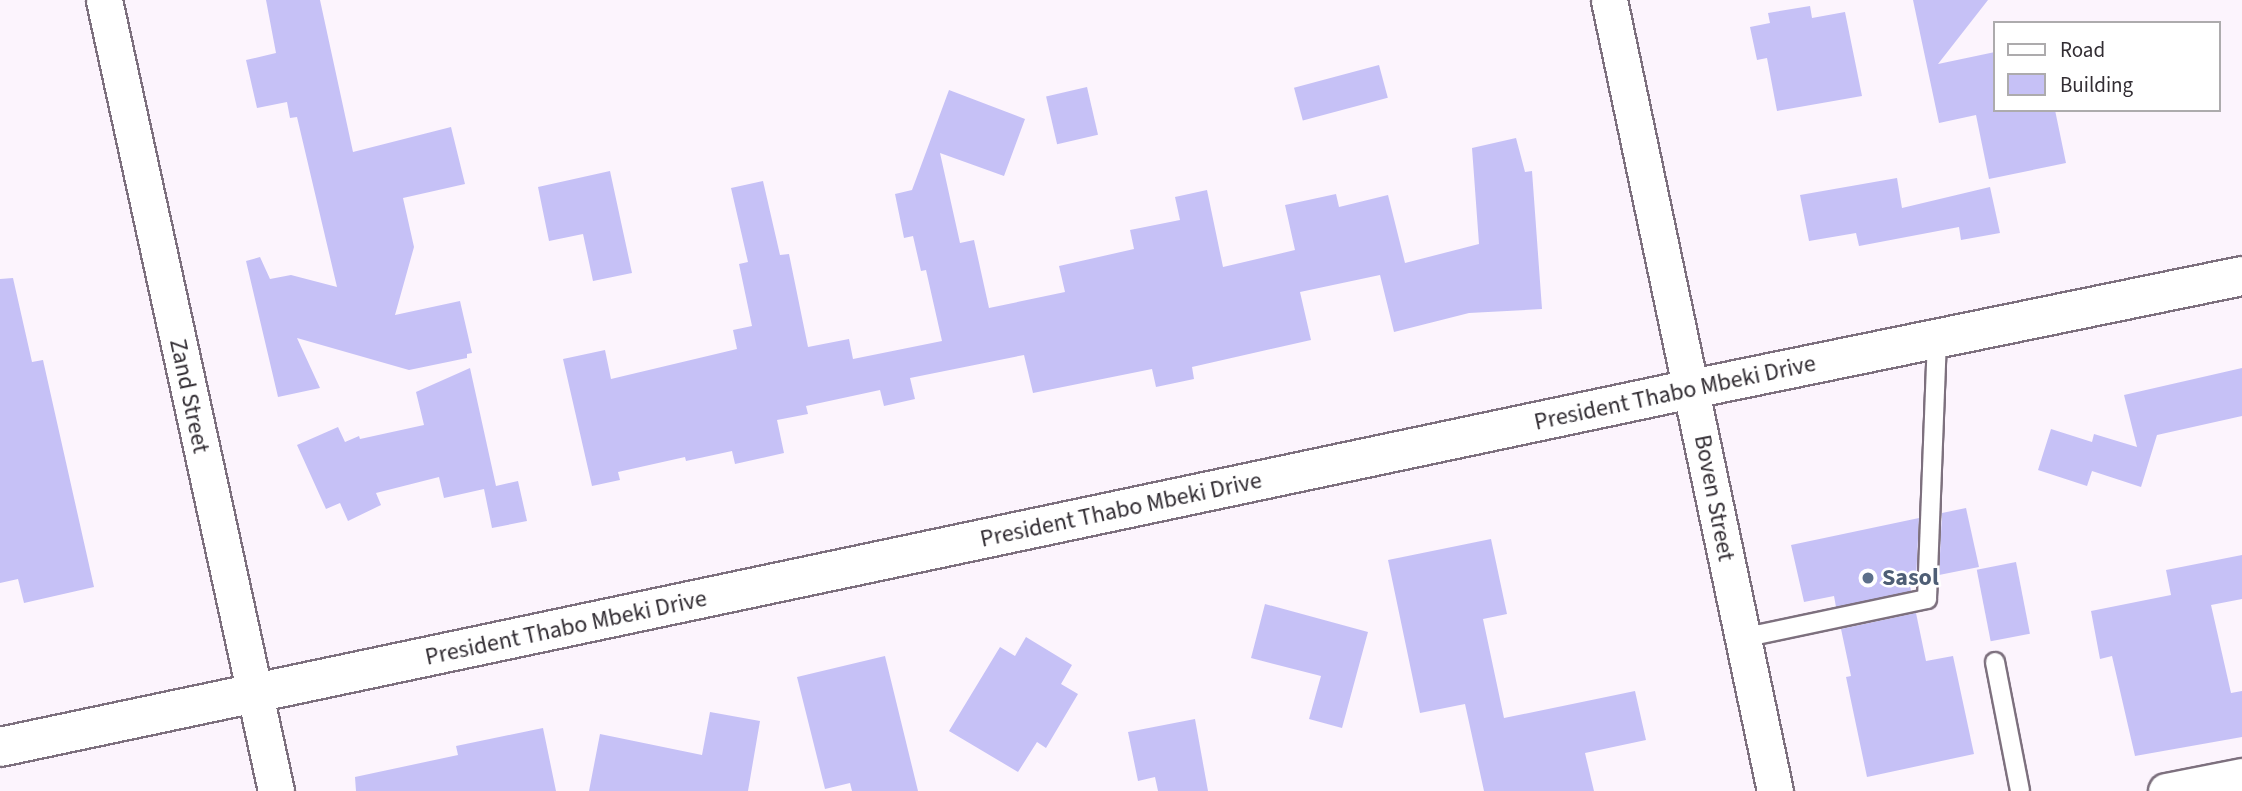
<!DOCTYPE html>
<style>
body{margin:0}
#map{position:relative;width:2242px;height:791px;overflow:hidden;background:#fcf4fd;font-family:"Source Sans 3",sans-serif}
div>[style]{position:absolute}
.building>*{inset:0;background:#c6c1f6;transform-origin:0 0}
.roads{filter:drop-shadow(2px 0 #7d707e) drop-shadow(-2px 0 #7d707e) drop-shadow(0 2px #7d707e) drop-shadow(0 -2px #7d707e)}
.service>*{height:18px;margin:-9px;padding:0 9px;transform-origin:9px;border-radius:9px;background:#fff}
.minor>*{height:35px;margin:-17.5px;padding:0 17.5px;transform-origin:17.5px;border-radius:17.5px;background:#fff}
.tertiary>*{height:38px;margin:-19px;padding:0 19px;transform-origin:19px;border-radius:19px;background:#fff}
.dots>*{width:19px;height:19px;translate:-50% -50%;box-sizing:border-box;border:4px solid #fff;border-radius:50%}
span{translate:-50% -50%;white-space:nowrap;text-align:center;line-height:1.15;-webkit-text-stroke:5px #fff;paint-order:stroke}
.street-label{font-size:24px;color:#322d33}
.service-label{font-size:24px;color:#4e5e75;font-weight:700}
.left{translate:0 -50%;text-align:left}
.legend{position:absolute;left:1993px;top:21px;width:228px;height:91px;box-sizing:border-box;background:#fff;border:2px solid #adabad;margin:0;padding:9px 12px;list-style:none;font-size:21px;color:#322d33}
.legend li{display:flex;align-items:center;gap:14px;height:35px}
.legend b{width:35px;border:2px solid #adabad}
</style>
<div id="map">
<div class="building">
<i style="clip-path:polygon(266px 0,320px 0,353px 152px,451px 127px,465px 184px,403px 198px,414px 247px,395px 315px,460px 301px,472px 353px,467px 354px,467px 358px,409px 370px,297px 338px,320px 388px,278px 397px,246px 261px,260px 257px,270px 279px,291px 275px,337px 287px,297px 117px,290px 118px,287px 102px,257px 108px,246px 60px,276px 53px)"></i>
<i style="clip-path:polygon(1913px 0,1988px 0,1938px 64px,1995px 52px,1995px 110px,2055px 110px,2066px 163px,1989px 179px,1976px 115px,1939px 123px)"></i>
<i style="clip-path:polygon(1810px 6px,1812px 18px,1845px 12px,1862px 96px,1777px 111px,1767px 58px,1757px 60px,1750px 27px,1770px 23px,1768px 13px)"></i>
<i style="left:1379px;top:65px;width:34px;height:88px;rotate:75deg"></i>
<i style="left:1087px;top:87px;width:49px;height:42px;rotate:77deg"></i>
<i style="clip-path:polygon(949px 90px,1025px 119px,1004px 176px,940px 153px,960px 243px,974px 240px,989px 308px,1065px 292px,1059px 266px,1134px 249px,1130px 230px,1180px 220px,1175px 197px,1207px 190px,1223px 267px,1295px 250px,1285px 205px,1336px 194px,1339px 207px,1388px 195px,1405px 263px,1479px 244px,1472px 148px,1516px 138px,1525px 172px,1532px 171px,1542px 309px,1469px 313px,1394px 332px,1380px 275px,1300px 292px,1311px 340px,1192px 367px,1194px 379px,1156px 387px,1152px 369px,1033px 393px,1024px 355px,910px 378px,915px 399px,884px 406px,880px 390px,806px 406px,808px 414px,777px 420px,784px 453px,735px 464px,732px 451px,686px 461px,685px 457px,618px 472px,620px 480px,592px 486px,563px 359px,605px 350px,611px 379px,737px 349px,733px 330px,752px 326px,739px 264px,748px 262px,731px 188px,763px 181px,780px 255px,789px 254px,808px 347px,849px 339px,853px 359px,942px 341px,926px 270px,921px 271px,913px 236px,904px 238px,895px 194px,912px 190px)"></i>
<i style="clip-path:polygon(610px 171px,632px 273px,593px 281px,583px 234px,549px 241px,538px 187px)"></i>
<i style="clip-path:polygon(1897px 178px,1902px 208px,1990px 187px,2000px 233px,1961px 240px,1959px 227px,1859px 246px,1856px 233px,1809px 241px,1800px 195px)"></i>
<i style="clip-path:polygon(13px 278px,32px 362px,43px 360px,94px 587px,24px 603px,18px 579px,0 583px,0 279px)"></i>
<i style="clip-path:polygon(470px 368px,496px 486px,518px 481px,527px 521px,492px 528px,484px 489px,444px 498px,439px 477px,376px 493px,381px 505px,348px 521px,340px 503px,326px 509px,297px 445px,338px 427px,345px 442px,359px 436px,360px 439px,424px 425px,416px 392px)"></i>
<i style="clip-path:polygon(2242px 368px,2242px 416px,2157px 435px,2141px 487px,2092px 471px,2087px 486px,2038px 470px,2051px 429px,2092px 442px,2094px 434px,2137px 447px,2124px 395px)"></i>
<i style="clip-path:polygon(1966px 508px,1979px 567px,1939px 575px,1942px 513px)"></i>
<i style="clip-path:polygon(1919px 518px,1916px 580px,1909px 581px,1911px 591px,1836px 607px,1834px 596px,1804px 602px,1791px 545px)"></i>
<i style="clip-path:polygon(1491px 539px,1507px 614px,1483px 619px,1504px 718px,1635px 691px,1646px 740px,1585px 753px,1594px 791px,1484px 791px,1465px 704px,1420px 713px,1388px 560px)"></i>
<i style="clip-path:polygon(2242px 555px,2242px 599px,2211px 605px,2231px 693px,2242px 691px,2242px 737px,2135px 756px,2112px 656px,2100px 659px,2091px 611px,2171px 595px,2166px 570px)"></i>
<i style="left:2016px;top:562px;width:73px;height:40px;rotate:79deg"></i>
<i style="clip-path:polygon(1265px 604px,1368px 632px,1342px 728px,1309px 719px,1321px 676px,1251px 658px)"></i>
<i style="clip-path:polygon(1916px 613px,1926px 661px,1953px 656px,1974px 754px,1867px 777px,1846px 677px,1851px 676px,1841px 629px)"></i>
<i style="clip-path:polygon(1026px 637px,1072px 665px,1061px 684px,1078px 694px,1046px 748px,1037px 742px,1018px 772px,949px 731px,1000px 647px,1015px 656px)"></i>
<i style="clip-path:polygon(885px 656px,918px 791px,852px 791px,850px 783px,825px 789px,797px 677px)"></i>
<i style="clip-path:polygon(710px 712px,760px 721px,748px 791px,589px 791px,600px 734px,702px 755px)"></i>
<i style="clip-path:polygon(1195px 719px,1208px 791px,1158px 791px,1155px 777px,1138px 781px,1128px 732px)"></i>
<i style="clip-path:polygon(543px 728px,556px 791px,356px 791px,355px 777px,458px 755px,456px 746px)"></i>
</div>
<div class="roads">
<div class="service">
<i style="left:1742px;top:638px;width:189px;rotate:-11.9deg"></i>
<i style="left:1927px;top:599px;width:260px;rotate:-87.8deg"></i>
<i style="left:1995px;top:662px;width:131px;rotate:79deg"></i>
</div>
<div class="minor">
<i style="left:104px;top:0;width:809px;rotate:77.73deg"></i>
<i style="left:1609px;top:0;width:808px;rotate:78.15deg"></i>
<i style="left:2166px;top:791px;width:77px;rotate:-11.2deg"></i>
</div>
<div class="tertiary">
<i style="left:0;top:747px;width:1729px;rotate:-11.95deg"></i>
<i style="left:1692px;top:389px;width:561px;rotate:-11.61deg"></i>
</div>
</div>
<div class="dots">
<i style="left:1868px;top:578px;background:#5c6f8a"></i>
</div>
<div class="street-label">
<span style="left:1675px;top:393px;rotate:-12deg">President Thabo Mbeki Drive</span>
<span style="left:189px;top:396px;rotate:78deg">Zand Street</span>
<span style="left:1714px;top:498px;rotate:79deg">Boven Street</span>
<span style="left:1121px;top:510px;rotate:-12deg">President Thabo Mbeki Drive</span>
<span style="left:566px;top:628px;rotate:-12deg">President Thabo Mbeki Drive</span>
</div>
<div class="service-label">
<span class="left" style="left:1882px;top:578px">Sasol</span>
</div>
<ul class="legend">
<li><b style="height:9px;background:#fff"></b>Road</li>
<li><b style="height:19px;background:#c6c1f6"></b>Building</li>
</ul>
</div>
